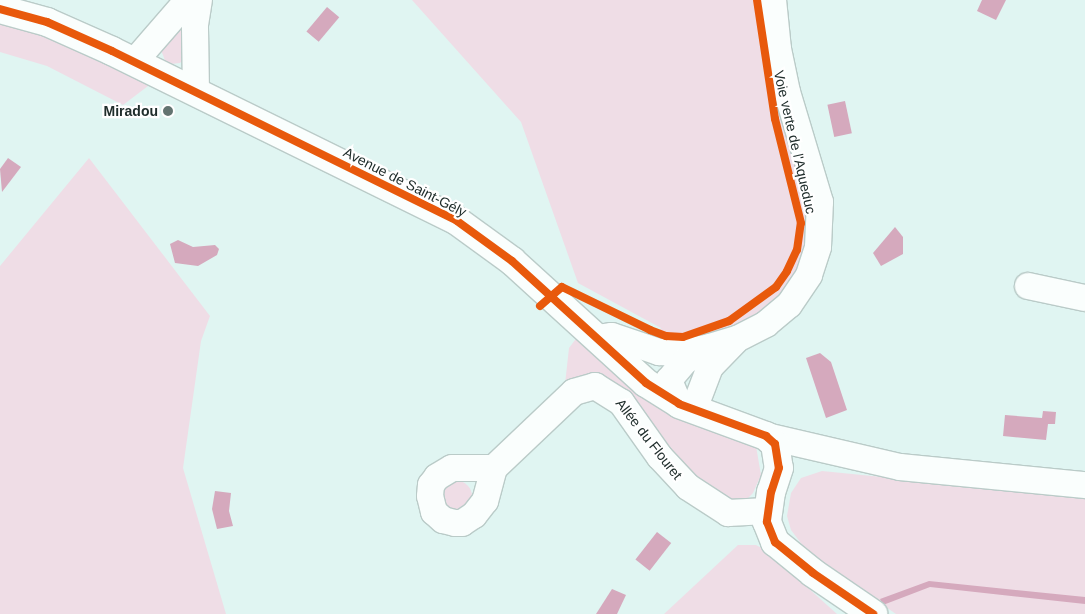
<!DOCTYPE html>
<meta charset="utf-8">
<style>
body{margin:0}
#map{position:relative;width:1085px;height:614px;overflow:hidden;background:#e0f5f2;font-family:Arial,sans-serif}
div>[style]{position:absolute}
.green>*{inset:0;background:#efdde6}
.round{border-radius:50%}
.water>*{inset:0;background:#d5a9bd;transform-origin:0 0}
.roads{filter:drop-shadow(1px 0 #bacbc8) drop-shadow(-1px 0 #bacbc8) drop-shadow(0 1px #bacbc8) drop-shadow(0 -1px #bacbc8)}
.minor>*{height:26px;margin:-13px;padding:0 13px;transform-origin:13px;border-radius:13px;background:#fafefd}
.tertiary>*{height:28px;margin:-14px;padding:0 14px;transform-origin:14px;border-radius:14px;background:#fafefd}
.cycleway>*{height:8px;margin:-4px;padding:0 4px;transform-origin:4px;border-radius:4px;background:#e8590c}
.dots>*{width:14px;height:14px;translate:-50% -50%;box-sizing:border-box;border:2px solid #fff;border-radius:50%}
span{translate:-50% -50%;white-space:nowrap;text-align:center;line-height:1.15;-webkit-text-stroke:4.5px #fff;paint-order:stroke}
.poi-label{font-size:14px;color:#202e2c;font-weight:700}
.right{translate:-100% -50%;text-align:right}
.street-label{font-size:14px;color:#202e2c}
</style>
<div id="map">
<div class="green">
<i style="clip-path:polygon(412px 0,764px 0,806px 199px,808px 224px,800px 268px,782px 294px,764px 312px,747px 322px,684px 343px,656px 338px,661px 328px,578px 283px,521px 122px)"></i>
<i style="clip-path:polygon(0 19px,23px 23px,152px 83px,123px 105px,47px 66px,0 52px)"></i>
<i style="clip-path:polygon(179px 30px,184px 31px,186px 56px,180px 63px,171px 64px,166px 63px,161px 50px)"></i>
<i style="clip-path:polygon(89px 158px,210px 316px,201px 341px,183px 468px,226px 614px,0 614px,0 266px)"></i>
<i style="clip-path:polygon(578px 336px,756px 446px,761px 475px,753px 493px,746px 500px,736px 502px,688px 475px,637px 409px,565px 384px,569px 348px)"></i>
<i style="clip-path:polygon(822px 471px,1085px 497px,1085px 614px,896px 614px,809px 554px,791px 530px,787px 516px,791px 493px,801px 478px)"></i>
<i class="round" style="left:442px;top:481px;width:30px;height:30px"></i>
<i style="clip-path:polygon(738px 545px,756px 545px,767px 551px,837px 614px,664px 614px)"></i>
</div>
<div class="water">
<i style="clip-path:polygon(982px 0,1006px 0,996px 20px,977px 11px)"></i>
<i style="left:327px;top:7px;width:16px;height:32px;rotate:40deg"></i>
<i style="left:845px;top:101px;width:33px;height:18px;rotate:78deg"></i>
<i style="clip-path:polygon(8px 158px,21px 167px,2px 192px,0 169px)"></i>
<i style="clip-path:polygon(895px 227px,903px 237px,903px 254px,881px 266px,873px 253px)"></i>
<i style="clip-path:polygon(178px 240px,193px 247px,215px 245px,219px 249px,217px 255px,198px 266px,175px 263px,170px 244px)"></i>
<i style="clip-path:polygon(820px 353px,831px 362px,847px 410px,826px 418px,806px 358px)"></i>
<i style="clip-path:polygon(1043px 411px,1056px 412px,1055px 424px,1048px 424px,1046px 440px,1003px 436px,1005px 415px,1042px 418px)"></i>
<i style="clip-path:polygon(215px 491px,231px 493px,229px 511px,233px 526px,217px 529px,212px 509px)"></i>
<i style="left:657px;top:532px;width:18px;height:35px;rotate:38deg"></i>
<i style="clip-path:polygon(929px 581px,1085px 597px,1085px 604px,930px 587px,883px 605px,880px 599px)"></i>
<i style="clip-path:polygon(612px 589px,626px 595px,617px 614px,596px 614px)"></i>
</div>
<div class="roads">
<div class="minor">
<i style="left:135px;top:61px;width:81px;rotate:-49deg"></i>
<i style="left:196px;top:92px;width:67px;rotate:-90.9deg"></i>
<i style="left:195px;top:25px;width:25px;rotate:-81deg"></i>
<i style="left:1028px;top:286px;width:58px;rotate:11.9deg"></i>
<i style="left:597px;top:338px;width:15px;rotate:-8deg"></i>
<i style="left:612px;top:336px;width:50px;rotate:18.8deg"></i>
<i style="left:659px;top:352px;width:21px;rotate:3deg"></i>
<i style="left:680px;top:353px;width:31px;rotate:-11deg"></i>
<i style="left:710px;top:347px;width:28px;rotate:-17deg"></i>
<i style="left:737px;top:339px;width:33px;rotate:-27deg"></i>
<i style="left:766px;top:324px;width:30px;rotate:-40deg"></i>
<i style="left:789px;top:305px;width:36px;rotate:-56deg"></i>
<i style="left:809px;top:275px;width:29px;rotate:-72deg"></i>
<i style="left:818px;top:247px;width:45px;rotate:-87.5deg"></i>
<i style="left:820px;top:202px;width:115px;rotate:-106.7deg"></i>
<i style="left:787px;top:92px;width:44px;rotate:-101.8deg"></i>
<i style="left:778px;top:49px;width:49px;rotate:-95.8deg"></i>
<i style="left:679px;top:404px;width:26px;rotate:-113deg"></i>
<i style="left:669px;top:380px;width:25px;rotate:-50deg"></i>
<i style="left:685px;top:361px;width:23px;rotate:-29deg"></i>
<i style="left:694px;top:409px;width:45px;rotate:-69.1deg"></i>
<i style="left:710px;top:367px;width:36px;rotate:-46deg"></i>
<i style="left:766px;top:436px;width:138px;rotate:13deg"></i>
<i style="left:900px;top:467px;width:186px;rotate:5.6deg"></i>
<i style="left:494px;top:468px;width:34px;rotate:105deg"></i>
<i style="left:485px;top:501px;width:18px;rotate:128deg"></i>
<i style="left:474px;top:515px;width:14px;rotate:146deg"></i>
<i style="left:462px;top:523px;width:7px;rotate:180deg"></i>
<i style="left:455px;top:523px;width:12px;rotate:-166deg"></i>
<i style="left:443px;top:520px;width:12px;rotate:-138deg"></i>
<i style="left:434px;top:512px;width:16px;rotate:-104deg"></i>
<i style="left:430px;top:496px;width:11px;rotate:-85deg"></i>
<i style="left:431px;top:485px;width:10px;rotate:-53deg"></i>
<i style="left:437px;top:477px;width:17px;rotate:-31deg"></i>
<i style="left:452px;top:468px;width:42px"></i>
<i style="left:494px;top:468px;width:110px;rotate:-43.5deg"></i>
<i style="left:574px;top:392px;width:22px;rotate:-16deg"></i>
<i style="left:595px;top:386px;width:31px;rotate:32deg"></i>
<i style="left:621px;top:402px;width:67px;rotate:54.7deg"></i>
<i style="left:660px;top:457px;width:41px;rotate:47deg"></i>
<i style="left:688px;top:487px;width:48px;rotate:33deg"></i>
<i style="left:728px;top:513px;width:39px;rotate:-3deg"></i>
</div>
<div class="tertiary">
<i style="left:0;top:9px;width:49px;rotate:15.5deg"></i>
<i style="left:47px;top:22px;width:71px;rotate:24deg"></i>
<i style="left:112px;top:51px;width:385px;rotate:26.2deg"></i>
<i style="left:457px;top:221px;width:68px;rotate:36deg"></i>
<i style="left:512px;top:261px;width:181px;rotate:42.3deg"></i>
<i style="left:646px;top:383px;width:39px;rotate:32deg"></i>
<i style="left:679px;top:404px;width:93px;rotate:20.2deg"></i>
<i style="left:766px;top:436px;width:12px;rotate:42deg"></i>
<i style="left:775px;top:444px;width:24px;rotate:81deg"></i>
<i style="left:779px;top:468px;width:25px;rotate:108deg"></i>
<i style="left:771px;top:492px;width:30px;rotate:98deg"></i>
<i style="left:767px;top:522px;width:22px;rotate:68deg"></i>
<i style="left:775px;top:542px;width:49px;rotate:39.2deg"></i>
<i style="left:813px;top:573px;width:73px;rotate:34.3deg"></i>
</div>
</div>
<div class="cycleway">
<i style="left:0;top:9px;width:49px;rotate:15.5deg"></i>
<i style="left:47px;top:22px;width:71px;rotate:24deg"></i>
<i style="left:112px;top:51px;width:385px;rotate:26.2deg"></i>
<i style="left:457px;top:221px;width:68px;rotate:36deg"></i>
<i style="left:512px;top:261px;width:181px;rotate:42.3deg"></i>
<i style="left:646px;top:383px;width:39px;rotate:32deg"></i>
<i style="left:679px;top:404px;width:93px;rotate:20.2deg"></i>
<i style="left:766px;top:436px;width:12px;rotate:42deg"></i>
<i style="left:775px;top:444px;width:24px;rotate:81deg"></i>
<i style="left:779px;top:468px;width:25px;rotate:108deg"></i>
<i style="left:771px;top:492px;width:30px;rotate:98deg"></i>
<i style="left:767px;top:522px;width:22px;rotate:68deg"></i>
<i style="left:775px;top:542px;width:49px;rotate:39.2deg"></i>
<i style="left:813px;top:573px;width:73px;rotate:34.3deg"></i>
<i style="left:540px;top:306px;width:29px;rotate:-41deg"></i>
<i style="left:562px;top:287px;width:98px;rotate:26deg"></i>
<i style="left:650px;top:330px;width:17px;rotate:21deg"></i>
<i style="left:666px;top:336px;width:17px;rotate:3deg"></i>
<i style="left:683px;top:337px;width:49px;rotate:-19.2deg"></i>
<i style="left:729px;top:321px;width:58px;rotate:-35.9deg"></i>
<i style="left:776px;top:287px;width:19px;rotate:-55deg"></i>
<i style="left:787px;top:271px;width:23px;rotate:-65deg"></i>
<i style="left:797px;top:250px;width:27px;rotate:-82deg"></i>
<i style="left:801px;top:223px;width:107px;rotate:-104deg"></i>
<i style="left:775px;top:119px;width:120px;rotate:-98.6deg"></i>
</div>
<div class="dots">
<i style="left:168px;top:111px;background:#637471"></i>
</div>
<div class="poi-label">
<span class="right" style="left:158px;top:111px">Miradou</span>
</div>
<div class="street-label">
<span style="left:795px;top:142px;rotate:77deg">Voie verte de l'Aqueduc</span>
<span style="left:405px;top:182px;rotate:27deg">Avenue de Saint-Gély</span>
<span style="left:649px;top:439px;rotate:52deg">Allée du Flouret</span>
</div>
</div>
